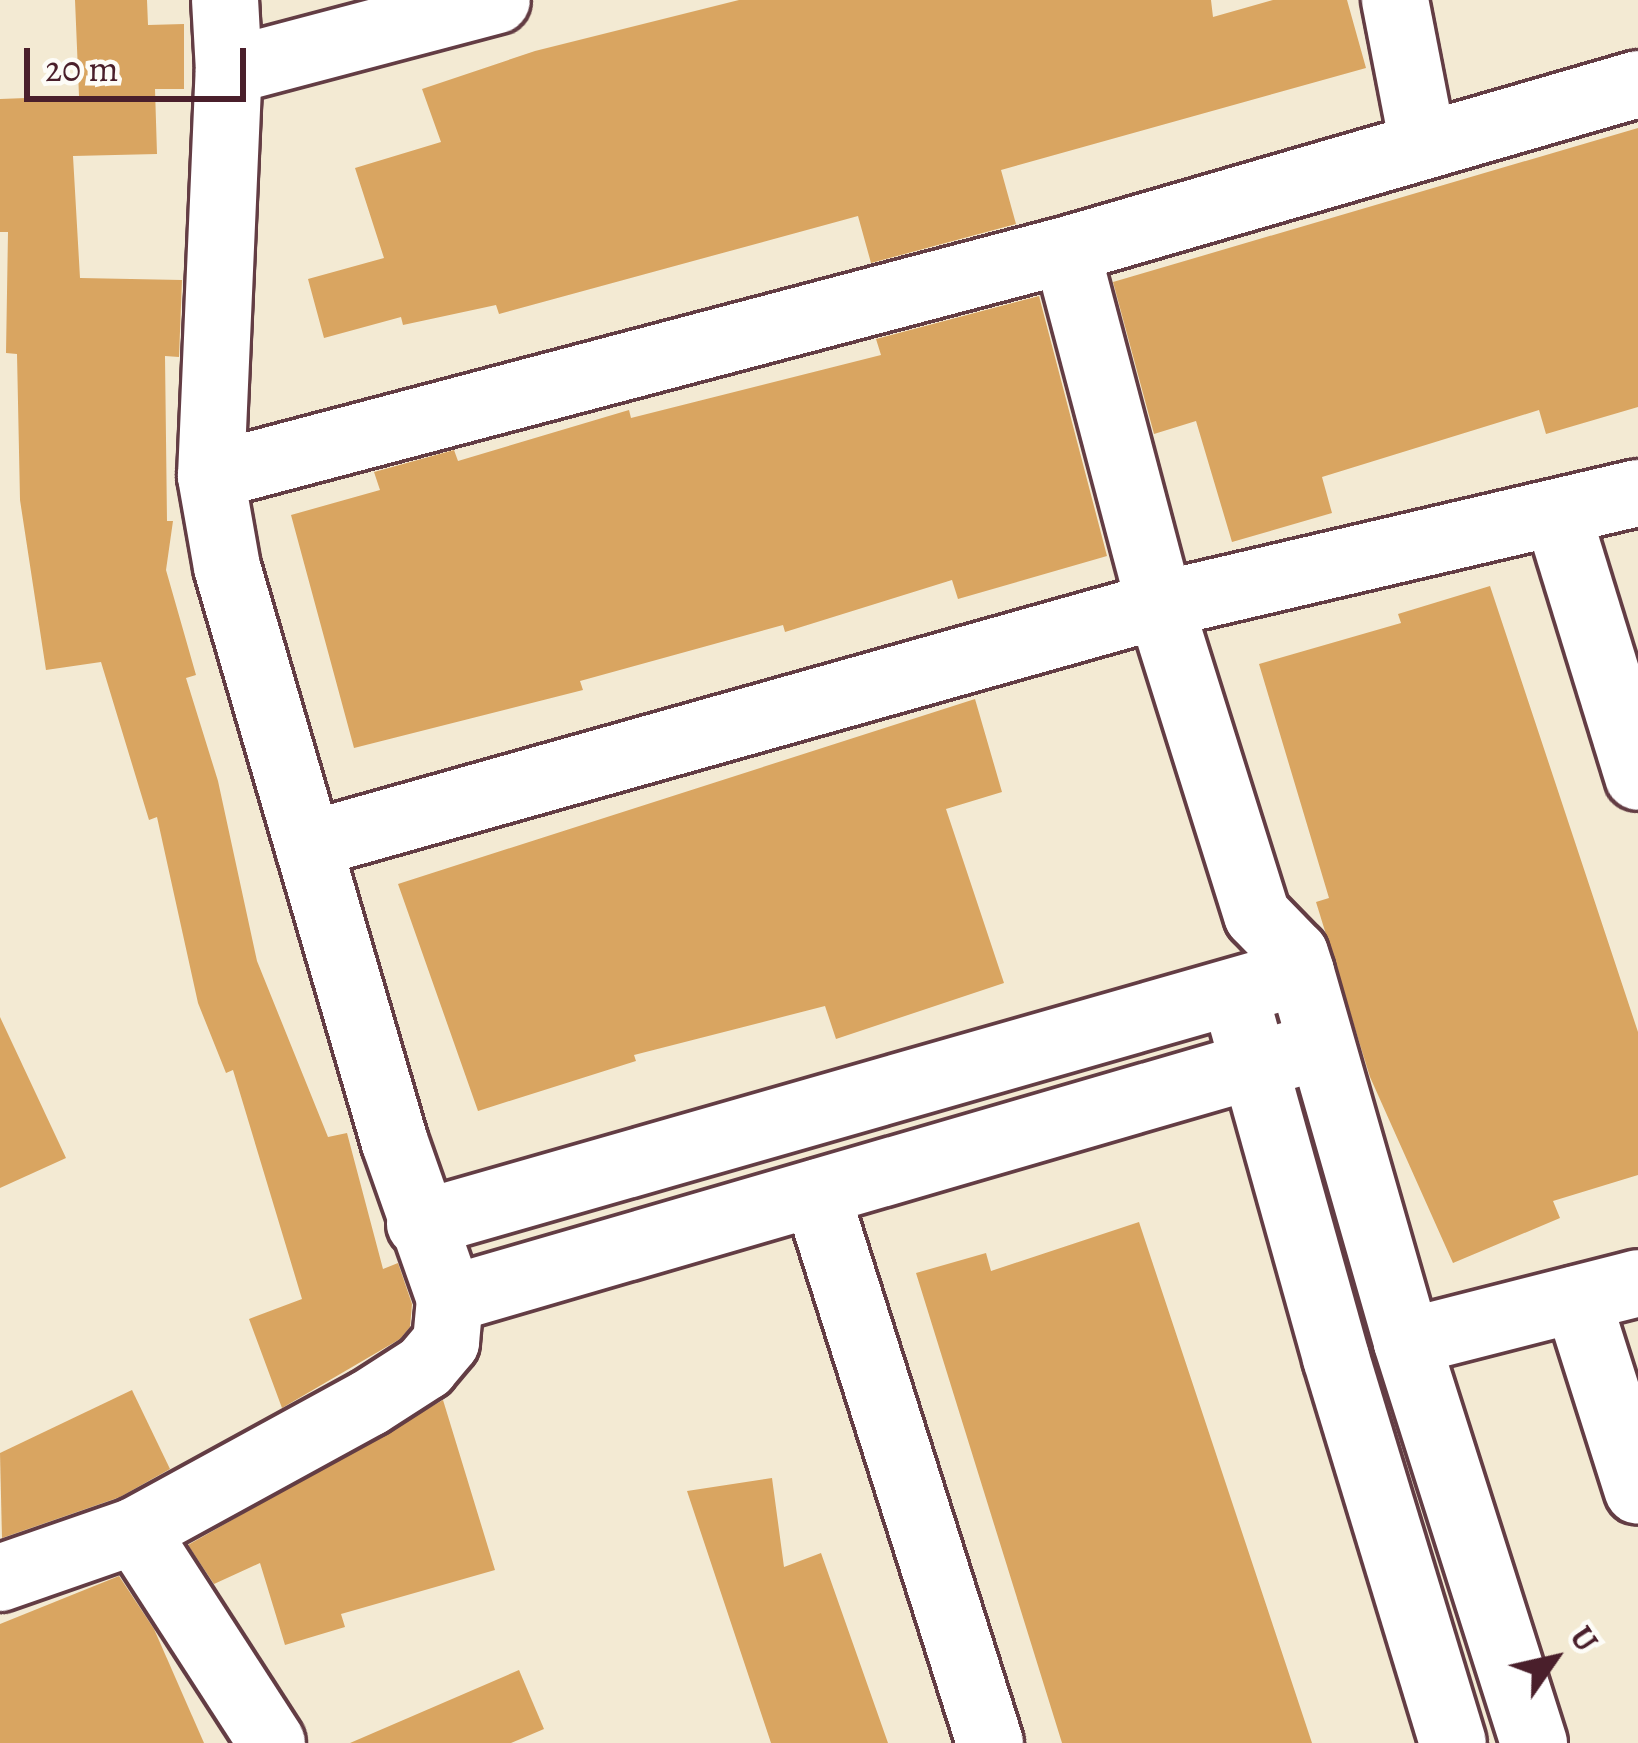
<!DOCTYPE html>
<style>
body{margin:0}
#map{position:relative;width:1638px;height:1743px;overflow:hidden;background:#f3ead3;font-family:Alegreya,serif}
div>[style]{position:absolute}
.building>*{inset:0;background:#d9a561}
.roads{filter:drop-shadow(3px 0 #633d44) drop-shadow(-3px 0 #633d44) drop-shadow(0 3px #633d44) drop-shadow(0 -3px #633d44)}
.minor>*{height:66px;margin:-33px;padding:0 33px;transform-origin:33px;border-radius:33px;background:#fff}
span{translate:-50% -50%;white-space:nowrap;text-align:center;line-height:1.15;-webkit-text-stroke:9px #fdfcf7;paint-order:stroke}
.north{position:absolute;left:1494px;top:1599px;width:120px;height:120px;-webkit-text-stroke:9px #fdfcf7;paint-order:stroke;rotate:56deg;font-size:33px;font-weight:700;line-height:48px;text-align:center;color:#4a1f2b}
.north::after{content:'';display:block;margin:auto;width:42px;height:54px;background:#4a1f2b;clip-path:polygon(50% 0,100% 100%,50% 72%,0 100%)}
.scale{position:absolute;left:24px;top:48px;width:222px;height:54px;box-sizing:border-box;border:6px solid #4a1f2b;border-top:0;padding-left:15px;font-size:36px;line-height:42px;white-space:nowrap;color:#4a1f2b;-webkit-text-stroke:9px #fdfcf7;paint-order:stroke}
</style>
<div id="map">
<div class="building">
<i style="clip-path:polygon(75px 0,147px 0,148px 25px,184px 24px,184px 89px,155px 89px,157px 154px,73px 156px,80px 278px,182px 280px,179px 357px,165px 356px,167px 521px,173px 521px,166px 570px,196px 675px,186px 678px,218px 781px,257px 961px,328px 1137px,347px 1133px,383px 1269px,398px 1263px,412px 1304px,410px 1327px,400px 1339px,282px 1408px,249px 1319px,302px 1299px,233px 1070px,226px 1073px,198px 1003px,157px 817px,149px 820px,101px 662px,46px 670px,20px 500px,17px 354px,6px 353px,8px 232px,0 232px,0 99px,79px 96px)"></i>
<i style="clip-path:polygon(739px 0,1211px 0,1213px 17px,1273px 0,1347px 0,1366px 68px,1001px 170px,1016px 224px,871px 263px,858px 216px,499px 314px,496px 305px,403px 325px,401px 317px,324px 338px,308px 279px,384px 258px,355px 168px,441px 142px,422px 89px,535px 51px)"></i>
<i style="clip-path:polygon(1638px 128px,1638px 407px,1546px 434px,1539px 410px,1322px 477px,1332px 513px,1232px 542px,1196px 421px,1154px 434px,1113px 282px)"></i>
<i style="clip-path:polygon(1039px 296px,1107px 556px,958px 599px,952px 580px,785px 632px,783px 625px,580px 681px,583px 690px,354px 748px,291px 515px,380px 490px,374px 472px,454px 450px,458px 461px,629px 410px,631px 418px,881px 355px,876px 339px)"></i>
<i style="clip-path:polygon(1490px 586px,1638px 1032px,1638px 1175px,1553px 1201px,1560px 1218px,1453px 1263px,1370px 1077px,1316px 902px,1329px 898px,1259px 664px,1401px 623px,1398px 614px)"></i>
<i style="clip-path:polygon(975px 699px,1002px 792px,946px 809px,1004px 983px,836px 1039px,825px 1006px,634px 1055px,636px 1061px,478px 1111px,398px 884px)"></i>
<i style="clip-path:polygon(0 1017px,66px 1158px,0 1188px)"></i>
<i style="clip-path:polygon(1139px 1222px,1312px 1743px,1062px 1743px,916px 1273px,986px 1253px,991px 1271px)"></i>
<i style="clip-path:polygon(132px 1390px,170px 1469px,120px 1497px,2px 1538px,0 1453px)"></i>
<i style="clip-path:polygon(443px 1400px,495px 1570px,341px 1614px,345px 1627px,285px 1645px,260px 1563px,214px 1584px,188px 1545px)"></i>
<i style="clip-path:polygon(772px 1478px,784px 1567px,821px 1553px,888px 1743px,771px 1743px,687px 1491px)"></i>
<i style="clip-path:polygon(119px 1576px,154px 1629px,204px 1743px,0 1743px,0 1624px)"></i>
<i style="clip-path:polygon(519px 1670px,544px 1729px,511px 1743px,350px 1743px)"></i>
</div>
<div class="roads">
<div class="minor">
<i style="left:1395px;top:0;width:147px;rotate:79deg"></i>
<i style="left:229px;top:71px;width:277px;rotate:-14.8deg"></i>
<i style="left:211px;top:476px;width:884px;rotate:-14.81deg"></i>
<i style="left:1066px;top:250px;width:596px;rotate:-16.18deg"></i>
<i style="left:1557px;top:513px;width:276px;rotate:72.9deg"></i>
<i style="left:308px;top:845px;width:885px;rotate:-15.73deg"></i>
<i style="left:1160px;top:605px;width:367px;rotate:-104.8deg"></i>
<i style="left:1242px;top:1021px;width:350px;rotate:74.4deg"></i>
<i style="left:1336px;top:1358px;width:402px;rotate:73.1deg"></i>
<i style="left:816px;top:1193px;width:577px;rotate:72.44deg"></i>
<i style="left:420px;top:1224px;width:916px;rotate:-15.96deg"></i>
<i style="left:450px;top:1299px;width:907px;rotate:-16.2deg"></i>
<i style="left:1577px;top:1299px;width:201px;rotate:72.4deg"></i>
<i style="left:1407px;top:1342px;width:238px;rotate:-14.3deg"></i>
<i style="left:135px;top:1531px;width:252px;rotate:57.1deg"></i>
<i style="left:0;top:1578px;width:143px;rotate:-19.2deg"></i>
<i style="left:135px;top:1531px;width:267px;rotate:-28.7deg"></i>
<i style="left:369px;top:1403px;width:67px;rotate:-32.7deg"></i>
<i style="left:425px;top:1367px;width:33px;rotate:-50deg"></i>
<i style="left:446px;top:1342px;width:43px;rotate:-84.7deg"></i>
<i style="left:450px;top:1299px;width:165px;rotate:-109.4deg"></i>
<i style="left:395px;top:1143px;width:600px;rotate:-106.26deg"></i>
<i style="left:227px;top:567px;width:92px;rotate:-100deg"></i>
<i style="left:211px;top:476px;width:405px;rotate:-87.5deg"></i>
<i style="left:229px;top:71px;width:71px;rotate:-93.2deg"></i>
<i style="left:1534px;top:1743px;width:421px;rotate:-107.6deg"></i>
<i style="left:1407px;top:1342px;width:385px;rotate:-106deg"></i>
<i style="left:1301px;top:972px;width:19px;rotate:-108deg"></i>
<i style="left:1295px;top:954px;width:54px;rotate:-134.3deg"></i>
<i style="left:1257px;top:915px;width:325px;rotate:-107.4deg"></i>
<i style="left:1160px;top:605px;width:491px;rotate:-13.2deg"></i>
</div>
</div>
<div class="north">U</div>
<div class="scale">20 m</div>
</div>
